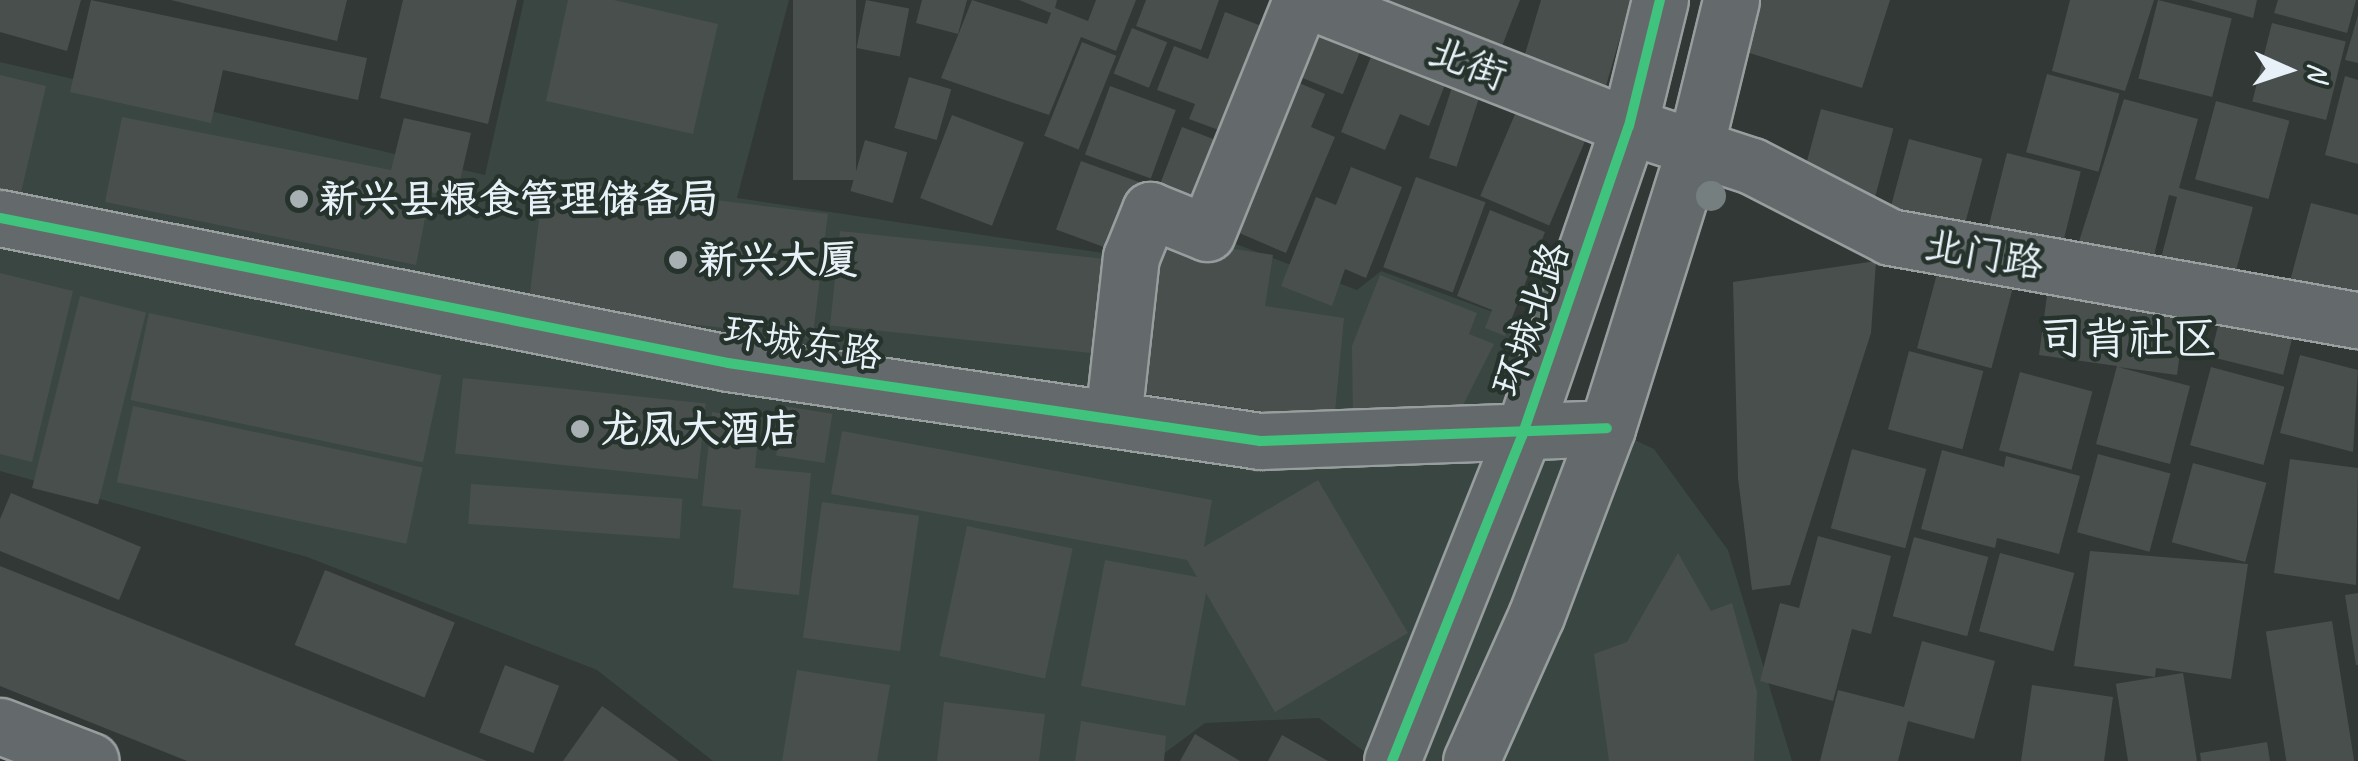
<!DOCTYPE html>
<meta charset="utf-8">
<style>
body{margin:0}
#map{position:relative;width:2358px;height:761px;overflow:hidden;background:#313835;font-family:Caveat,"LXGW WenKai TC",sans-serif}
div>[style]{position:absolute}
.built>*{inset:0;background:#3a4641}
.building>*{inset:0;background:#494f4d;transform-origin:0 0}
.roads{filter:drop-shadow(2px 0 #989d9e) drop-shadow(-2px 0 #989d9e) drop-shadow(0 2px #989d9e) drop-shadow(0 -2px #989d9e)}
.minor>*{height:55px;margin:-27.5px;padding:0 27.5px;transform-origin:27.5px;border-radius:27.5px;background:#646a6b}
.major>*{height:55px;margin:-27.5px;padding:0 27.5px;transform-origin:27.5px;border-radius:27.5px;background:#646a6b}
.cycleway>*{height:10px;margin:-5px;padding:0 5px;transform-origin:5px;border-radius:5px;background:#40c37c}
.trees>*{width:30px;height:30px;margin:-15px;border-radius:50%;background:#767f7f}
.dots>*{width:28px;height:28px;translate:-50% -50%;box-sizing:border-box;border:5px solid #26332d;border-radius:50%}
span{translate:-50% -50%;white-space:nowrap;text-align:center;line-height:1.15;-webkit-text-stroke:9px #26332d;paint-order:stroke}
.street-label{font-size:40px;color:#e8f1f8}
.poi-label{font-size:40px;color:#e8f1f8;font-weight:700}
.left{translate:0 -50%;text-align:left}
.quarter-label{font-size:45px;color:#e8f1f8}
.north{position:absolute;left:2238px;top:20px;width:100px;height:100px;-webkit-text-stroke:8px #26332d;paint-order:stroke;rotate:93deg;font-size:28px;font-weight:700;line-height:40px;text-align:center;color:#e8f1f8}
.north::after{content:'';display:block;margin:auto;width:35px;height:45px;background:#e8f1f8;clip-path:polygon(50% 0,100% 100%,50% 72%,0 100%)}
</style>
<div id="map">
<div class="built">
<i style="clip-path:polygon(524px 0,789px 0,737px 198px,1130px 257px,1207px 233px,1357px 290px,1381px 271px,1526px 324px,1561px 324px,1545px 434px,1609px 428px,1654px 449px,1728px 550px,1792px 761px,1377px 761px,1319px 718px,1205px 723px,1154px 761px,713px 761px,597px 670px,307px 557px,0 471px,0 62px,485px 175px)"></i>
</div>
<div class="building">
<i style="clip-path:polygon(0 0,81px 0,67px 51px,0 32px)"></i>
<i style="clip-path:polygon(91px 0,367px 58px,358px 100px,223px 70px,211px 123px,70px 92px)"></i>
<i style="clip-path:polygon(171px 0,347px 0,337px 41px)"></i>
<i style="clip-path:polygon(403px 0,517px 0,488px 124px,380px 98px)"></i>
<i style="clip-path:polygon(568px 0,614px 0,718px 24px,693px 134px,546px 101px)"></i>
<i style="left:793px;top:0;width:63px;height:180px"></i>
<i style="left:866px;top:0;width:44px;height:49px;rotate:11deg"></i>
<i style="clip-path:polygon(922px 0,967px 0,958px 34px,916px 23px)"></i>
<i style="clip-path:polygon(972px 0,1047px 24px,1051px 13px,1019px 0,1057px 0,1055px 8px,1088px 21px,1096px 0,1136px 0,1116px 51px,1081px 37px,1049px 115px,941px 78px)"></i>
<i style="clip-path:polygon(1146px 0,1219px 0,1201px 50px,1136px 26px)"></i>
<i style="clip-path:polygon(1342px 0,1520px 0,1497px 59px)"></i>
<i style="clip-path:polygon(1541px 0,1631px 0,1603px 96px,1520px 71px)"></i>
<i style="clip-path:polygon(1744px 0,1890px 0,1862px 88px,1730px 47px)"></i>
<i style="clip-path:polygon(2070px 0,2154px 0,2125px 91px,2052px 71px)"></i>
<i style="left:2158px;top:0;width:76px;height:81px;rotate:14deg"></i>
<i style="clip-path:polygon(2190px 0,2257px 0,2253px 18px)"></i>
<i style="clip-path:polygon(2278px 0,2356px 0,2347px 33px,2274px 13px)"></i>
<i style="left:1297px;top:10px;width:74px;height:61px;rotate:22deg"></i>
<i style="clip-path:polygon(1225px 12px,1280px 33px,1240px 138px,1189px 119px,1195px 104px,1157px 90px,1174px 46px,1208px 59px)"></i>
<i style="clip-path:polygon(2358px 15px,2358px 63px,2345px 60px)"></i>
<i style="left:2272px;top:23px;width:76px;height:81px;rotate:14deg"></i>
<i style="left:1132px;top:28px;width:38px;height:49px;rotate:22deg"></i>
<i style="clip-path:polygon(1378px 39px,1451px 69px,1429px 126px,1400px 114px,1385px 150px,1341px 132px)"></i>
<i style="left:1082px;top:42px;width:37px;height:101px;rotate:22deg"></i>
<i style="clip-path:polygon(1278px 74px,1325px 94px,1311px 127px,1335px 137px,1286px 253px,1216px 223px)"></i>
<i style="left:2047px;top:74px;width:75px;height:81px;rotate:15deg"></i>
<i style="clip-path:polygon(0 75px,46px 86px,19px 201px,0 197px)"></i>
<i style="clip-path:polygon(2345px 76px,2358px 80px,2358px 164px,2325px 155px)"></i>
<i style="left:909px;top:77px;width:44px;height:53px;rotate:16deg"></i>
<i style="left:1455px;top:78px;width:29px;height:84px;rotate:18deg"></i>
<i style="left:1110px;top:86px;width:70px;height:73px;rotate:20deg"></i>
<i style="left:1524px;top:93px;width:75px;height:112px;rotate:23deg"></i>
<i style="clip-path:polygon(2124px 99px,2198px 119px,2179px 188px,2253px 207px,2232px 286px,2159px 266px,2177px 197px,2169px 195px,2150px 271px,2076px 251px)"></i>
<i style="left:2216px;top:101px;width:76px;height:81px;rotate:15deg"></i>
<i style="left:1821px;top:109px;width:75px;height:81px;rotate:15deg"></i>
<i style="left:952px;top:115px;width:77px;height:89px;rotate:21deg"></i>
<i style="clip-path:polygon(122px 117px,391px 170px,404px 118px,471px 133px,456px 198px,430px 192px,416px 265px,105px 202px)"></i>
<i style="left:1182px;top:127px;width:53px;height:82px;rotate:21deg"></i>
<i style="left:1909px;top:139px;width:76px;height:81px;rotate:15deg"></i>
<i style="left:865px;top:140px;width:44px;height:53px;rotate:16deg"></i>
<i style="left:2007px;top:153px;width:76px;height:81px;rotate:14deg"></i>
<i style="left:1081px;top:161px;width:69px;height:73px;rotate:20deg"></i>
<i style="clip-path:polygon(1351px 167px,1402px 187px,1366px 278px,1345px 269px,1332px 306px,1281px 286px,1316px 197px,1336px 205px)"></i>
<i style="left:1416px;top:177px;width:74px;height:96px;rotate:20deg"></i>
<i style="left:544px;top:179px;width:286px;height:126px;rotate:7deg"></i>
<i style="clip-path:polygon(2311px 203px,2358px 215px,2358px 299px,2290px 281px)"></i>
<i style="clip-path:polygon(1490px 210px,1545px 232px,1505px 336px,1485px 328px,1492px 310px,1457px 296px)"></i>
<i style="left:840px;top:231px;width:279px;height:95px;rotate:6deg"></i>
<i style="clip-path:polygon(1148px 236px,1273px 255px,1265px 306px,1344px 318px,1334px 422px,1125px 391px)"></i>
<i style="clip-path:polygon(1876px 261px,1871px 333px,1790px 585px,1752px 590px,1738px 478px,1733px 282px)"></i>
<i style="left:1938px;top:270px;width:77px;height:81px;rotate:15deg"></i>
<i style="clip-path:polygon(0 273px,73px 291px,32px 462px,0 454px)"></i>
<i style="clip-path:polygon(1380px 275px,1477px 313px,1469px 334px,1494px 344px,1458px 415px,1353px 425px,1352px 346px)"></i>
<i style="clip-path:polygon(2048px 288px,2186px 308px,2177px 375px,2118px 367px,2190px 386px,2170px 464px,2096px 444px,2117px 366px,2039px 355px)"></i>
<i style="left:80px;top:296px;width:68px;height:198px;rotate:14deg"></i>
<i style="left:149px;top:313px;width:299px;height:89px;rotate:12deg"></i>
<i style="left:2221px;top:314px;width:75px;height:44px;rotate:14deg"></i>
<i style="left:1909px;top:351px;width:77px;height:81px;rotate:15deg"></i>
<i style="clip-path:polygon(2300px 355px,2358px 370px,2353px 452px,2280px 433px)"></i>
<i style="left:2211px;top:367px;width:76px;height:81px;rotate:15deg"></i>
<i style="left:2020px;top:372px;width:75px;height:81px;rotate:15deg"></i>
<i style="left:463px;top:378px;width:244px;height:76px;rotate:6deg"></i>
<i style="left:133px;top:406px;width:296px;height:78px;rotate:12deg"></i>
<i style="left:784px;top:406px;width:49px;height:50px;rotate:9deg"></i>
<i style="clip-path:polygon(712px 412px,760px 418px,755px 468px,811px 473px,799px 595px,733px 588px,741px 510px,702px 506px)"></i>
<i style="clip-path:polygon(842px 431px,1212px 500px,1204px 547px,1318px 480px,1408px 633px,1275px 712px,1206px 593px,1185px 706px,1081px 686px,1105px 560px,1197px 577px,1187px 560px,831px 494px)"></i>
<i style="left:1852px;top:449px;width:77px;height:82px;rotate:15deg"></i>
<i style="clip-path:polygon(1942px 450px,2004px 467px,2006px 456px,2080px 476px,2059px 554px,1997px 538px,1995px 548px,1921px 529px)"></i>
<i style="left:2098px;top:454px;width:75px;height:81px;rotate:15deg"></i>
<i style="clip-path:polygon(2290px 459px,2358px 468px,2356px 585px,2274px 573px)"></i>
<i style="left:2193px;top:463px;width:76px;height:82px;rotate:15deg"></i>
<i style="left:471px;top:484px;width:212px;height:40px;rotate:4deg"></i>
<i style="clip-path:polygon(11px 493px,141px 547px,119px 600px,0 551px,0 519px)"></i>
<i style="left:822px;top:502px;width:98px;height:137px;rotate:8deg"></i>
<i style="left:967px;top:526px;width:108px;height:133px;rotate:12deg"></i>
<i style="clip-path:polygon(1818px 536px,1891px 556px,1871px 634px,1852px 629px,1833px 701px,1760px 681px,1780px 603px,1799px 608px)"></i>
<i style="left:1914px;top:537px;width:77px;height:82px;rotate:15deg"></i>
<i style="clip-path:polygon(2090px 551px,2248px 564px,2231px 679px,2156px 668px,2155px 677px,2074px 666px)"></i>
<i style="clip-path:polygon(1678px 553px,1711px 611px,1732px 603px,1757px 692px,1754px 761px,1609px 761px,1594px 654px,1627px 642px)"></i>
<i style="left:2000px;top:553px;width:77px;height:81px;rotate:15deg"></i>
<i style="clip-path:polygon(0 566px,487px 761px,187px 761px,0 686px)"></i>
<i style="left:325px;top:570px;width:140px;height:81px;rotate:22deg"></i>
<i style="clip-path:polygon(2358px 593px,2358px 665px,2356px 665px,2345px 595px)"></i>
<i style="left:2332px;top:621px;width:142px;height:67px;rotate:81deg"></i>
<i style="clip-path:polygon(1922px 641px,1995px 661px,1974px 739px,1908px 721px,1898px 761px,1820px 761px,1838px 690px,1904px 707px)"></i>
<i style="left:505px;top:665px;width:58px;height:72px;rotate:21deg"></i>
<i style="clip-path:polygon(797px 670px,890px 685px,877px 761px,782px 761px)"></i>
<i style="left:2183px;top:673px;width:89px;height:68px;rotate:81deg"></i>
<i style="clip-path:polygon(2032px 685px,2113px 697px,2104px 761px,2021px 761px)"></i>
<i style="clip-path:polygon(944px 702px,1045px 714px,1039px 761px,937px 761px)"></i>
<i style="clip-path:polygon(602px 706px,679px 761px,563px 761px)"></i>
<i style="clip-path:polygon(1081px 721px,1166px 736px,1164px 761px,1075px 761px)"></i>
<i style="clip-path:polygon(1195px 734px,1240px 761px,1180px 761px)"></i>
<i style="clip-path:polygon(1282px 735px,1328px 761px,1268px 761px)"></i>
<i style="clip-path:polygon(2267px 742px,2270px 761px,2201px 761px,2200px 753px)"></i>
</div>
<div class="roads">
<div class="minor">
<i style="left:1307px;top:0;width:346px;rotate:21.4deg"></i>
<i style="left:1629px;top:126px;width:129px;rotate:18deg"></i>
<i style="left:1752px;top:166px;width:155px;rotate:27.2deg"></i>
<i style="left:1890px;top:237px;width:475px;rotate:10.1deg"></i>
<i style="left:0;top:218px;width:742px;rotate:11.26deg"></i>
<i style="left:728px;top:363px;width:538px;rotate:8.34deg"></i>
<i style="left:1260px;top:441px;width:347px;rotate:-2.1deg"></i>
<i style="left:1113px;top:419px;width:163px;rotate:-83.7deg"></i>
<i style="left:1131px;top:257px;width:51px;rotate:-68deg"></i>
<i style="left:1150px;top:210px;width:61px;rotate:22deg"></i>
<i style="left:1207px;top:233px;width:251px;rotate:-68deg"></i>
<i style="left:1392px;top:761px;width:350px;rotate:-68.2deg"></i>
<i style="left:1522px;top:436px;width:328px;rotate:-71deg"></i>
<i style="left:1629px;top:126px;width:130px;rotate:-76.2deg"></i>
<i style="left:1471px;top:761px;width:159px;rotate:-65.9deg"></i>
<i style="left:1536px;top:616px;width:201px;rotate:-69.3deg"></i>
<i style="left:1607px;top:428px;width:294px;rotate:-72.6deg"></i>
<i style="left:1695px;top:148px;width:152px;rotate:-76.3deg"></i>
</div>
<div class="major">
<i style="left:0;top:726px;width:97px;rotate:21deg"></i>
</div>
</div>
<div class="cycleway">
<i style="left:0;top:218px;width:742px;rotate:11.26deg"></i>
<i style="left:728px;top:363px;width:538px;rotate:8.34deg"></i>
<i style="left:1260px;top:441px;width:347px;rotate:-2.1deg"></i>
<i style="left:1392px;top:761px;width:350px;rotate:-68.2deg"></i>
<i style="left:1522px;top:436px;width:328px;rotate:-71deg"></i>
<i style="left:1629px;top:126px;width:130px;rotate:-76.2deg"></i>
</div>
<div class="trees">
<i style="left:1711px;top:196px"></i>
</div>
<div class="dots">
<i style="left:299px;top:199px;background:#a8b0b4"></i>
<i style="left:678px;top:260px;background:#a8b0b4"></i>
<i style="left:580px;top:429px;background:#a8b0b4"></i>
</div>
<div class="street-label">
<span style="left:1468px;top:63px;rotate:21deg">北街</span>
<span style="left:1984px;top:254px;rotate:10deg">北门路</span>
<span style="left:1531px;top:319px;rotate:-71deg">环城北路</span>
<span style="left:803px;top:343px;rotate:9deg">环城东路</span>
</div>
<div class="poi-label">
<span class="left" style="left:319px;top:199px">新兴县粮食管理储备局</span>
<span class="left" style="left:698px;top:260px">新兴大厦</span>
<span class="left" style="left:600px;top:429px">龙凤大酒店</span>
</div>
<div class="quarter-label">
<span style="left:2128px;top:339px">司背社区</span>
</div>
<div class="north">N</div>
</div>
